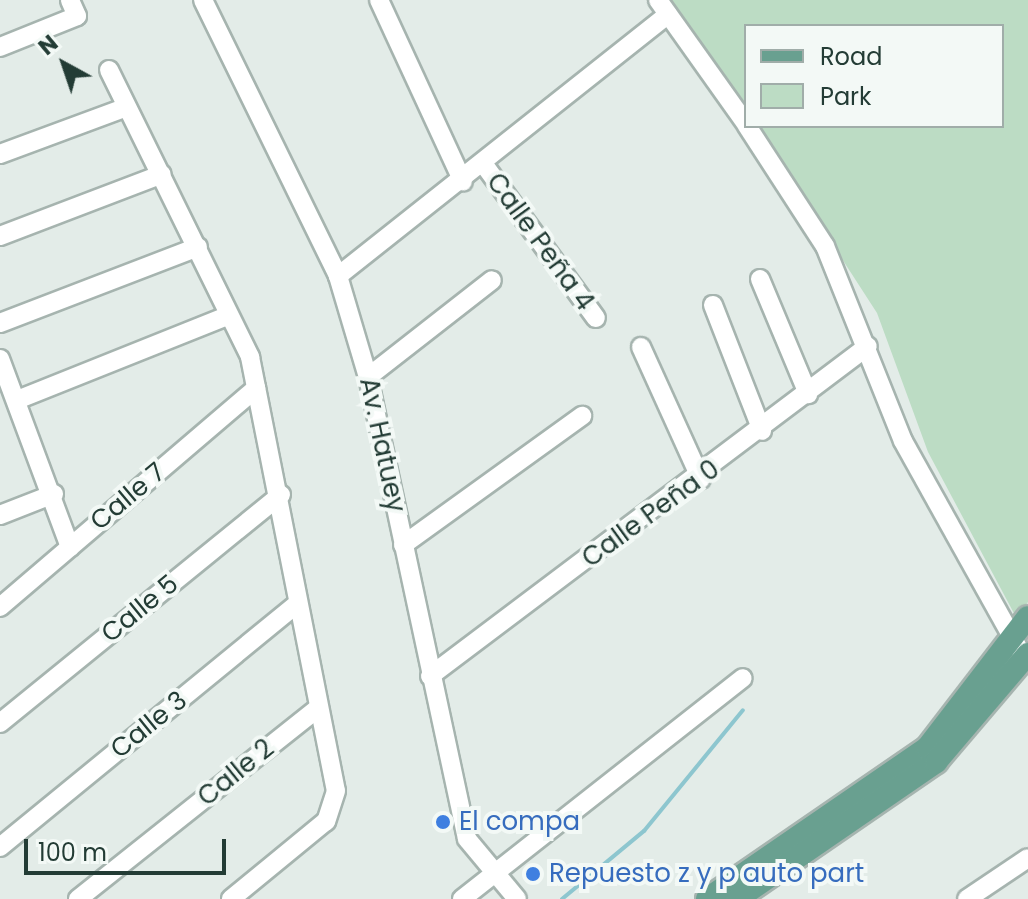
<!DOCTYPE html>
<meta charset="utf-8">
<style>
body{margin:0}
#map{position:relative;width:1028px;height:899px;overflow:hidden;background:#e3ece8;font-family:Poppins,sans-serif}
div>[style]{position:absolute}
.green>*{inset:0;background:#bcdcc4}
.stream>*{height:4px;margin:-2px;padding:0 2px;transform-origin:2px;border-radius:2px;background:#8dc6cf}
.roads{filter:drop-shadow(2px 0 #a6b4af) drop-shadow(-2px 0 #a6b4af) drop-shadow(0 2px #a6b4af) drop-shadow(0 -2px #a6b4af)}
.minor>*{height:18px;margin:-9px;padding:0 9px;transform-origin:9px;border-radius:9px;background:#fff}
.major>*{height:22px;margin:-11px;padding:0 11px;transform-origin:11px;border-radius:11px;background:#69a090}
.dots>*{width:22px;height:22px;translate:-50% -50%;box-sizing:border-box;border:4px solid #f3f9f6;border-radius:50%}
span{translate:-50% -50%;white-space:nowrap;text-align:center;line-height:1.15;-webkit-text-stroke:8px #f3f9f6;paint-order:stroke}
.street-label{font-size:26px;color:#233c35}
.shop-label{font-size:26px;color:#366cbe}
.left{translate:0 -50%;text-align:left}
.legend{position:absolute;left:744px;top:24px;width:260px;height:104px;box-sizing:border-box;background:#f3f9f6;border:2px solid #a0ada9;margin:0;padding:10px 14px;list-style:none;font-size:24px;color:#233c35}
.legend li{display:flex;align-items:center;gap:16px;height:40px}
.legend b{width:40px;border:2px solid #a0ada9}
.north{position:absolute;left:24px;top:24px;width:80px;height:80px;-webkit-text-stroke:6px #f3f9f6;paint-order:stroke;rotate:320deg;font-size:22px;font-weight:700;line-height:32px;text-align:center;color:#233c35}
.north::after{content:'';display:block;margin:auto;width:28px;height:36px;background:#233c35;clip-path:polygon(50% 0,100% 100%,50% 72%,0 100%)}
.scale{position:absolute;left:24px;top:839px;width:202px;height:36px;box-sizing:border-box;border:4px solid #233c35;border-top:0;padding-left:10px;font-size:24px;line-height:28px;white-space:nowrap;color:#233c35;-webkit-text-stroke:6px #f3f9f6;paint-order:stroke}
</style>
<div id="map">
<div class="green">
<i style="clip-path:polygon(666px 0,1028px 0,1028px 602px,1017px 619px,928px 452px,877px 313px,756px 126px,1002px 126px,1002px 26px,746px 26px,746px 112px)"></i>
</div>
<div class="stream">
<i style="left:562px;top:899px;width:107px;rotate:-39.7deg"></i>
<i style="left:644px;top:831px;width:156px;rotate:-50.7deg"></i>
</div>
<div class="roads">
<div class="minor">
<i style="left:203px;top:0;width:307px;rotate:63.9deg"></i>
<i style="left:338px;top:276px;width:105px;rotate:73.5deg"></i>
<i style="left:368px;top:377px;width:472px;rotate:77.9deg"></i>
<i style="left:467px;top:839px;width:78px;rotate:50.2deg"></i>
<i style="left:379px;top:0;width:200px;rotate:65.2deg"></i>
<i style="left:658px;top:0;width:152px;rotate:54.6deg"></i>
<i style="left:0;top:47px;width:83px;rotate:-21.9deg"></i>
<i style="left:77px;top:16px;width:17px;rotate:-114deg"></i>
<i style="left:109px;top:70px;width:320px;rotate:63.8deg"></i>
<i style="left:250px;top:357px;width:442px;rotate:78.8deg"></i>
<i style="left:336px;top:791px;width:32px;rotate:108deg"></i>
<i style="left:326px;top:821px;width:123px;rotate:140.6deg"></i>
<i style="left:747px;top:126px;width:143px;rotate:57deg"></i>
<i style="left:825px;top:246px;width:210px;rotate:68.2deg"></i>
<i style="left:903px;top:441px;width:237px;rotate:60.9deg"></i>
<i style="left:0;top:154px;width:135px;rotate:-20.3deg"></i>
<i style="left:485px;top:166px;width:188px;rotate:53.9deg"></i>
<i style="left:0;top:236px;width:173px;rotate:-20.9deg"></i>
<i style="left:338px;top:276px;width:421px;rotate:-38.4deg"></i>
<i style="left:760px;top:279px;width:125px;rotate:67.3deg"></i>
<i style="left:713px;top:305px;width:135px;rotate:68.7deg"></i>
<i style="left:0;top:323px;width:212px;rotate:-21deg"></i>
<i style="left:641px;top:347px;width:145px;rotate:65.6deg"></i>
<i style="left:0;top:359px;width:201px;rotate:69.6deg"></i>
<i style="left:368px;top:377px;width:157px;rotate:-38deg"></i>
<i style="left:17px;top:400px;width:228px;rotate:-21.8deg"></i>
<i style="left:0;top:515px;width:58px;rotate:-21.3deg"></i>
<i style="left:403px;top:545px;width:221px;rotate:-35.8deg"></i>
<i style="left:0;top:607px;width:337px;rotate:-40.5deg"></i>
<i style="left:430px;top:676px;width:548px;rotate:-37deg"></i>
<i style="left:0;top:723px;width:362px;rotate:-39.1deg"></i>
<i style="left:0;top:847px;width:385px;rotate:-39.3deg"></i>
<i style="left:78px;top:899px;width:307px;rotate:-38.5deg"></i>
<i style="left:462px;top:899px;width:357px;rotate:-38.2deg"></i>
<i style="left:967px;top:899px;width:73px;rotate:-33.9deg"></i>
</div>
<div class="major">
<i style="left:707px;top:899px;width:267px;rotate:-34.5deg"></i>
<i style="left:927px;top:748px;width:165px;rotate:-52.4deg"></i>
<i style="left:737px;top:899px;width:242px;rotate:-34.5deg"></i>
<i style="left:936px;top:762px;width:142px;rotate:-49.6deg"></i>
</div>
</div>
<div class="dots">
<i style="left:443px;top:822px;background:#3f7fe0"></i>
<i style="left:533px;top:874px;background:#3f7fe0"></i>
</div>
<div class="street-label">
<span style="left:540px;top:242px;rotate:54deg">Calle Peña 4</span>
<span style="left:382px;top:445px;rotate:78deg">Av. Hatuey</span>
<span style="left:128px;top:497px;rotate:-40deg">Calle 7</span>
<span style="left:651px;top:514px;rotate:-36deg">Calle Peña 0</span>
<span style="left:140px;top:609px;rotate:-39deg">Calle 5</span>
<span style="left:149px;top:725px;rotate:-39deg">Calle 3</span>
<span style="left:236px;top:773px;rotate:-39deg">Calle 2</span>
</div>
<div class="shop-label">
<span class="left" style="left:459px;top:822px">El compa</span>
<span class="left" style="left:549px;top:874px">Repuesto z y p auto part</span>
</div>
<ul class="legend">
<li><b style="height:10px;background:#69a090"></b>Road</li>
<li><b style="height:22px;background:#bcdcc4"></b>Park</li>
</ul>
<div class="north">N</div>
<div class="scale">100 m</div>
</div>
